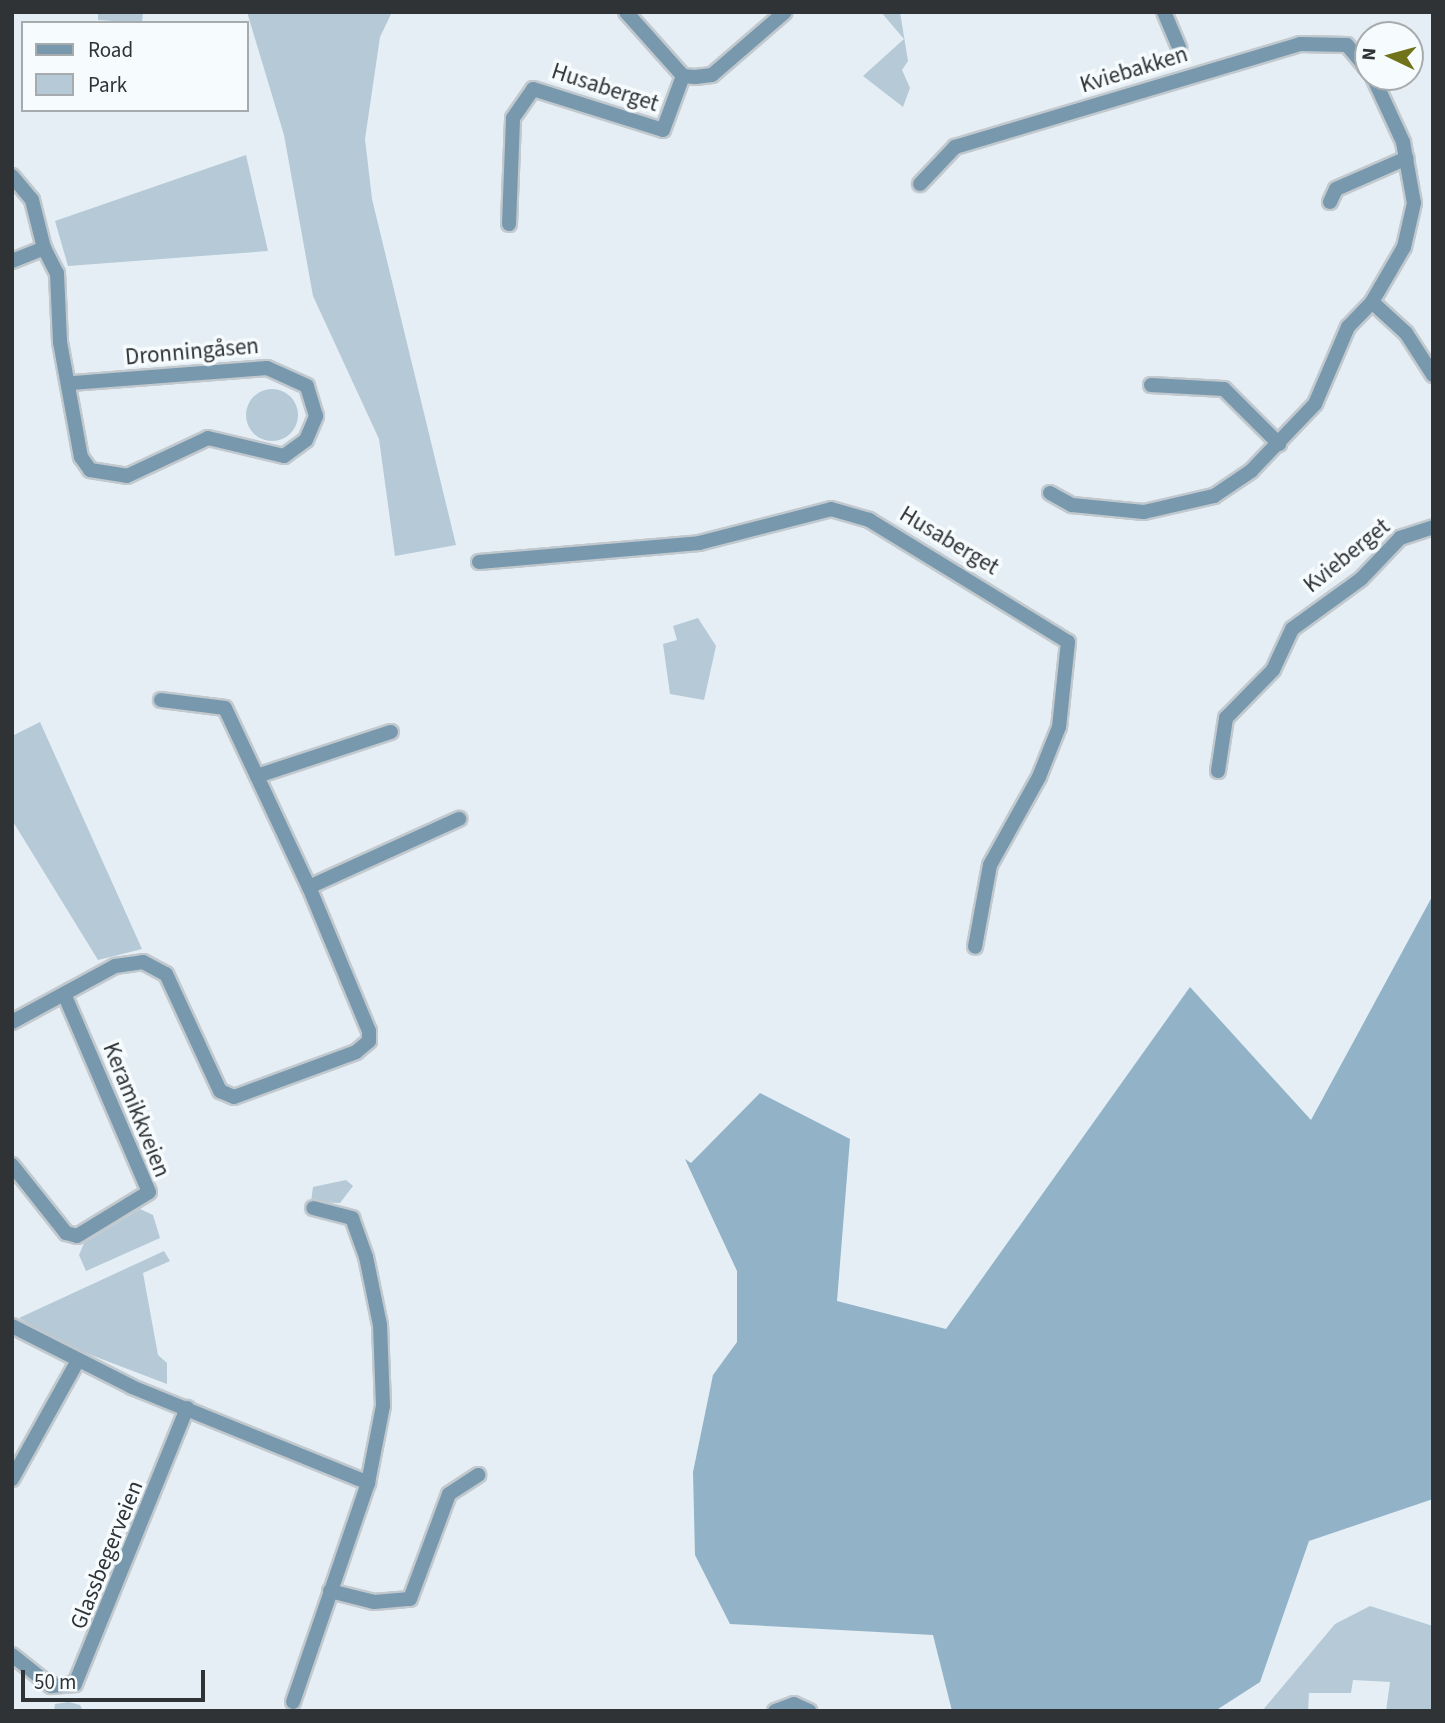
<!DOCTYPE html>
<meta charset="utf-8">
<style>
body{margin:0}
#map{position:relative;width:1445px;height:1723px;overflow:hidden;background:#e5eef4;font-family:"Source Sans 3",sans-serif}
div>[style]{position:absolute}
.green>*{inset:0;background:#b5c9d7}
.round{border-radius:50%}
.forest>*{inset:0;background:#92b2c7}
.roads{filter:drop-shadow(2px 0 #c1c9ce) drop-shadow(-2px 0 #c1c9ce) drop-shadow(0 2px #c1c9ce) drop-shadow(0 -2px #c1c9ce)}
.street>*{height:14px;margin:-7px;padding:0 7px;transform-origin:7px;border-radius:7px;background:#7898ad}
span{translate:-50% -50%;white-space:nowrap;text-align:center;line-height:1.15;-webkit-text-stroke:7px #f6fbfe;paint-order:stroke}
.street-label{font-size:23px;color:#303335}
.frame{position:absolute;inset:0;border:14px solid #303335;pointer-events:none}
.legend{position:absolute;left:21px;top:21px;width:228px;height:91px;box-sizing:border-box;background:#f6fbfe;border:2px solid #a7abae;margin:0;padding:9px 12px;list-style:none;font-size:21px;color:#303335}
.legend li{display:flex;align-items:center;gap:14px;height:35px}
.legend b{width:35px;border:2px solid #a7abae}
.north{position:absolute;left:1354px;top:21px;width:70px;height:70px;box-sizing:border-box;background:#f6fbfe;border:2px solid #a7abae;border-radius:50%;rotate:275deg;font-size:19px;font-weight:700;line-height:28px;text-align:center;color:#303335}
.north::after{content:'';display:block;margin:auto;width:24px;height:32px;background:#71731a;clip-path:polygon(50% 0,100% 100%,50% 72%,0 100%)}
.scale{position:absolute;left:21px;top:1670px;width:184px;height:32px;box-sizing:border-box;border:4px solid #303335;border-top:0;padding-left:9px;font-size:21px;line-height:24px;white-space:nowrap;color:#303335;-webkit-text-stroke:5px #f6fbfe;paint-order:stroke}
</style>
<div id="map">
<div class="green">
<i style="clip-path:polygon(143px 12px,142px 23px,98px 20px,98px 12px)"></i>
<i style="clip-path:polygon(247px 12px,392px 12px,380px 37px,365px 139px,372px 199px,456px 545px,395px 556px,379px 439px,313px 296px,284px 135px)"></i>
<i style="clip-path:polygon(881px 12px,900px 12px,908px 61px,902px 70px,910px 88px,903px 107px,863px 76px,904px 39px)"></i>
<i style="clip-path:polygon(246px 155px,268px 251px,68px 266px,55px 221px)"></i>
<i class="round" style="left:246px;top:389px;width:52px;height:52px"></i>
<i style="clip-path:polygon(698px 618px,716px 646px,704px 700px,670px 694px,663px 644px,677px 640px,673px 626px)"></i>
<i style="clip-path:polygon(40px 722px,142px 949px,98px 960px,12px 820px,12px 736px)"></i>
<i style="clip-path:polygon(346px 1180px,353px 1186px,340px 1203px,311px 1202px,313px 1187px)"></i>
<i style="clip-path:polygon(140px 1209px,153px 1215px,160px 1238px,86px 1271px,79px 1255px,84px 1243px)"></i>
<i style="clip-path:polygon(164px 1251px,170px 1261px,143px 1273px,158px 1355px,167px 1363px,167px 1384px,57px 1342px,19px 1318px)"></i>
<i style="clip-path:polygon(1370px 1606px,1433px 1626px,1433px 1711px,1386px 1711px,1390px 1682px,1353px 1680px,1351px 1693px,1309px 1693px,1308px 1711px,1262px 1711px,1335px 1624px)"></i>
<i style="clip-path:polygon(69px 1702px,80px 1705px,83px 1711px,54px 1711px,55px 1704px)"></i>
</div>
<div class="forest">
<i style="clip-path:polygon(1433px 895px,1433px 1499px,1309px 1541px,1260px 1682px,1215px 1711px,952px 1711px,933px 1635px,730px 1624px,695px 1555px,693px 1472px,713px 1375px,737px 1342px,737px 1271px,685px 1159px,691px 1163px,760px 1093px,850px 1139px,837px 1301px,946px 1329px,1190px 987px,1311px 1120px)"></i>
</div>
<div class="roads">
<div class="street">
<i style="left:626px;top:12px;width:86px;rotate:48.3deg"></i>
<i style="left:683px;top:76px;width:12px;rotate:5deg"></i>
<i style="left:695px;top:77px;width:17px;rotate:-7deg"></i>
<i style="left:712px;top:75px;width:96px;rotate:-40.8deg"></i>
<i style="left:1164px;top:12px;width:39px;rotate:67deg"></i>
<i style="left:1373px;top:77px;width:72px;rotate:65.2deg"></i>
<i style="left:1403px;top:142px;width:62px;rotate:79.8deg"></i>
<i style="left:1414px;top:203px;width:45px;rotate:102.8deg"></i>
<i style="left:1404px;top:247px;width:64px;rotate:120.2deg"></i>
<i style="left:1372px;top:302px;width:46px;rotate:42.4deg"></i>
<i style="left:1406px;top:333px;width:50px;rotate:57.3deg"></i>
<i style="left:12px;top:176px;width:31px;rotate:50deg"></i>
<i style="left:32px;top:200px;width:49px;rotate:76deg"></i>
<i style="left:920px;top:184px;width:51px;rotate:-46.6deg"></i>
<i style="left:955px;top:147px;width:360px;rotate:-16.6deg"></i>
<i style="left:1300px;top:44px;width:47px;rotate:1.2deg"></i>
<i style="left:1347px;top:45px;width:33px;rotate:50deg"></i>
<i style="left:1330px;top:202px;width:14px;rotate:-65deg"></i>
<i style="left:1336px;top:189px;width:77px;rotate:-23.6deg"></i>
<i style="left:509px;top:224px;width:106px;rotate:-87.8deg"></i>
<i style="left:513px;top:118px;width:35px;rotate:-55deg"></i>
<i style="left:533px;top:89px;width:136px;rotate:17.5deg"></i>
<i style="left:663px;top:130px;width:58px;rotate:-69.7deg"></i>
<i style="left:12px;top:261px;width:35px;rotate:-22deg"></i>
<i style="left:44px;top:248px;width:28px;rotate:63deg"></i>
<i style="left:57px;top:273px;width:69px;rotate:87.5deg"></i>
<i style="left:60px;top:342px;width:117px;rotate:79.7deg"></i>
<i style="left:81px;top:457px;width:16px;rotate:55deg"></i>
<i style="left:90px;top:470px;width:37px;rotate:9deg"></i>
<i style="left:127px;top:476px;width:89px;rotate:-25.1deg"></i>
<i style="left:208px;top:438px;width:78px;rotate:13.3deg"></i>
<i style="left:284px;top:456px;width:27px;rotate:-36deg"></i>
<i style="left:306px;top:440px;width:26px;rotate:-67deg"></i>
<i style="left:316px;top:416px;width:31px;rotate:-107deg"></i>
<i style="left:307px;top:386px;width:44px;rotate:-155.8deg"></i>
<i style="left:267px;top:368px;width:197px;rotate:175.6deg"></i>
<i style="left:1151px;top:385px;width:73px;rotate:3.1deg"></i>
<i style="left:1224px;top:389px;width:78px;rotate:45deg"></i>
<i style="left:1050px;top:493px;width:25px;rotate:29deg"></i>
<i style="left:1072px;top:505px;width:72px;rotate:5.6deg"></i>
<i style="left:1144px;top:512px;width:72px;rotate:-12.9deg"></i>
<i style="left:1214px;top:496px;width:45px;rotate:-34deg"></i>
<i style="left:1251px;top:471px;width:93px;rotate:-46.3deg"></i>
<i style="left:1315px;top:404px;width:84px;rotate:-66.8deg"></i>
<i style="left:1348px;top:327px;width:35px;rotate:-46deg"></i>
<i style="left:479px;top:562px;width:221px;rotate:-4.9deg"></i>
<i style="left:699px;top:543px;width:136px;rotate:-14.4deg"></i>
<i style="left:831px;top:509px;width:40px;rotate:16deg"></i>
<i style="left:869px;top:520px;width:233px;rotate:31.5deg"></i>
<i style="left:1068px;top:642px;width:85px;rotate:96deg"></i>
<i style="left:1059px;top:727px;width:54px;rotate:111.8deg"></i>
<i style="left:1039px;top:777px;width:101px;rotate:119.1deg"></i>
<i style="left:990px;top:865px;width:83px;rotate:100.4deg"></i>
<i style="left:161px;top:700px;width:64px;rotate:7.1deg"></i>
<i style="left:225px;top:708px;width:198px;rotate:64.9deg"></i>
<i style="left:1218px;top:771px;width:54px;rotate:-81.4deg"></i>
<i style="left:1226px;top:718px;width:67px;rotate:-45.6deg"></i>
<i style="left:1273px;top:670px;width:45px;rotate:-65.1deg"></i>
<i style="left:1292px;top:629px;width:85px;rotate:-35.9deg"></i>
<i style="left:1361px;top:579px;width:57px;rotate:-46.4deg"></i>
<i style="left:1400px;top:538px;width:35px;rotate:-18deg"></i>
<i style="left:257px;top:776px;width:141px;rotate:-18.2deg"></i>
<i style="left:12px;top:1022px;width:117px;rotate:-28.5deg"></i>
<i style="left:115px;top:966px;width:28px;rotate:-8deg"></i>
<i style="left:143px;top:962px;width:26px;rotate:28deg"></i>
<i style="left:166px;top:974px;width:129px;rotate:65.2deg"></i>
<i style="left:220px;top:1091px;width:15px;rotate:23deg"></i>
<i style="left:234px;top:1097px;width:130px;rotate:-20.2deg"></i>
<i style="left:356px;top:1052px;width:17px;rotate:-40deg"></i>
<i style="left:369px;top:1041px;width:10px;rotate:-90deg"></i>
<i style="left:369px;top:1031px;width:156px;rotate:-112.6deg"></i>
<i style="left:309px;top:887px;width:165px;rotate:-24.4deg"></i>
<i style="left:12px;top:1165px;width:87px;rotate:51.5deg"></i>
<i style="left:66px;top:1233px;width:11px;rotate:15deg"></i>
<i style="left:77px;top:1236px;width:84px;rotate:-31.4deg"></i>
<i style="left:149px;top:1192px;width:215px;rotate:-113.2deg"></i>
<i style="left:12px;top:1326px;width:135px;rotate:26.9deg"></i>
<i style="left:132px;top:1387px;width:255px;rotate:22.1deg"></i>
<i style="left:12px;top:1479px;width:134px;rotate:-60.9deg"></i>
<i style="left:330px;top:1591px;width:45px;rotate:14deg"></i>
<i style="left:374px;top:1602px;width:36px;rotate:-5deg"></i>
<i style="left:410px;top:1599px;width:112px;rotate:-69.6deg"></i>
<i style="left:449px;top:1494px;width:35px;rotate:-33deg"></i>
<i style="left:12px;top:1655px;width:50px;rotate:38.5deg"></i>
<i style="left:51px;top:1686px;width:24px;rotate:-5deg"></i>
<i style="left:75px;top:1684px;width:298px;rotate:-67.9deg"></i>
<i style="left:293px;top:1702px;width:231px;rotate:-71.1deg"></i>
<i style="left:368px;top:1483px;width:78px;rotate:-79deg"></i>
<i style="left:383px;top:1406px;width:81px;rotate:-92.1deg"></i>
<i style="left:380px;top:1325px;width:69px;rotate:-101.6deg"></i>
<i style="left:366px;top:1257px;width:41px;rotate:-109.7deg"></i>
<i style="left:352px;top:1218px;width:40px;rotate:-165.6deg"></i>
<i style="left:775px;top:1711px;width:20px;rotate:-20deg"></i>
<i style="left:794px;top:1704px;width:17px;rotate:25deg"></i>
</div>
</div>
<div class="street-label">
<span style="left:1134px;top:70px;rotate:-17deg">Kviebakken</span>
<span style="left:605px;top:88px;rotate:18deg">Husaberget</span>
<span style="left:192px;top:352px;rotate:-5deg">Dronningåsen</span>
<span style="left:949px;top:541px;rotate:31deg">Husaberget</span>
<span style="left:1347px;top:556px;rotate:-39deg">Kvieberget</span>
<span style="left:136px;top:1110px;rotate:68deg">Keramikkveien</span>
<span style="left:107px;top:1555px;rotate:-68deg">Glassbegerveien</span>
</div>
<div class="frame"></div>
<ul class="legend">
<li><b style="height:9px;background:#7898ad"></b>Road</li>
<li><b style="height:19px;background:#b5c9d7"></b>Park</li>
</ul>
<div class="north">N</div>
<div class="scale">50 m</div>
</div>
